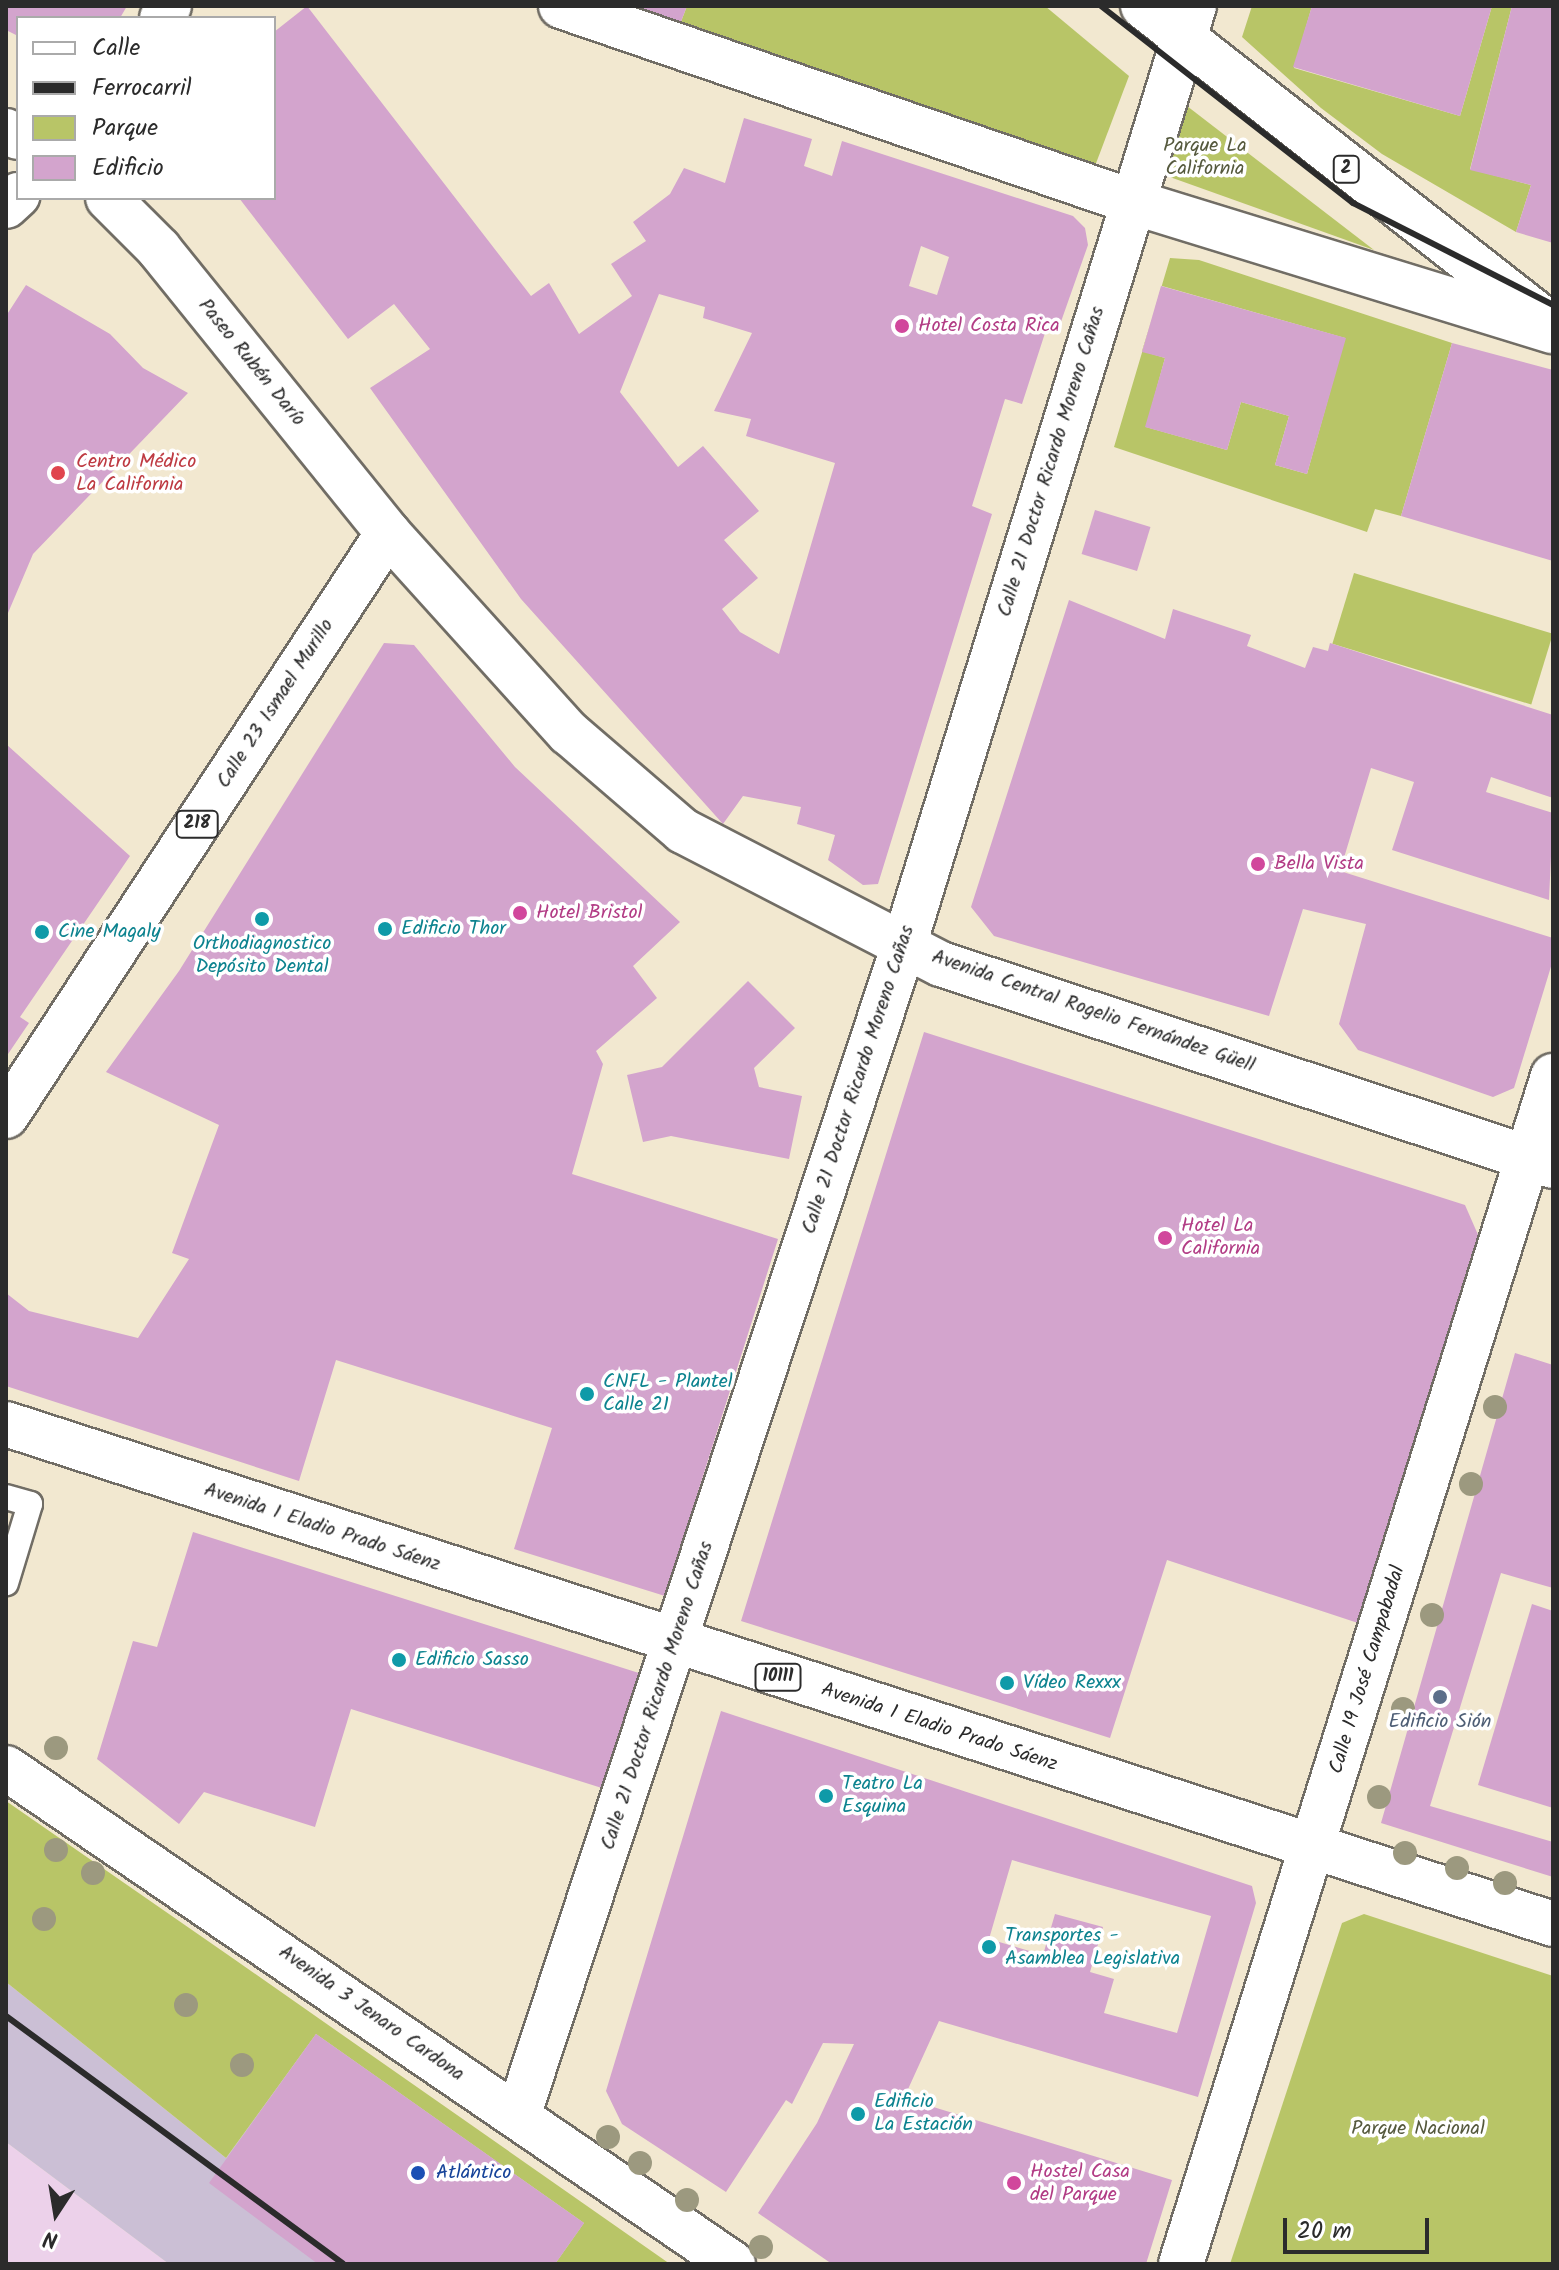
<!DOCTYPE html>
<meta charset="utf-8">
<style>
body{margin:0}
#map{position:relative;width:1559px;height:2270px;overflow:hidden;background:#f2e8d0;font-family:Kalam,sans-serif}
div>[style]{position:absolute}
.built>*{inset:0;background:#ecd1ea}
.industrial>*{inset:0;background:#cbbfd5}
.green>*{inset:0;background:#b8c567;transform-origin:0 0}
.building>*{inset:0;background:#d3a4cd;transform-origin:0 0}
.roads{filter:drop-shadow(2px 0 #716d65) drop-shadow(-2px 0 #716d65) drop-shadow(0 2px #716d65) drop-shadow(0 -2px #716d65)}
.lane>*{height:24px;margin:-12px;padding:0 12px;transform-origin:12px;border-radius:12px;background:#fff}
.street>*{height:44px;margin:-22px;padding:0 22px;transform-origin:22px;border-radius:22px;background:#fff}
.secondary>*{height:44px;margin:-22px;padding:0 22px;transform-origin:22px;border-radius:22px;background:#fff}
.highway>*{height:44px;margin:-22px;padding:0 22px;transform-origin:22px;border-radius:22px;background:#fff}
.rail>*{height:6px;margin:-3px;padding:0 3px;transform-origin:3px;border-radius:3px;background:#2b2b2b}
.trees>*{width:24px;height:24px;margin:-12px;border-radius:50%;background:#9c997f}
.dots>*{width:22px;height:22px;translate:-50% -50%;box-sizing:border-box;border:4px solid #fff;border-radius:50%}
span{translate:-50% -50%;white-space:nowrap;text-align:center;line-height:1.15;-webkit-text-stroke:7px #fff;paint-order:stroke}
.shield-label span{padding:2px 6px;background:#fff;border:2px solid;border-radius:6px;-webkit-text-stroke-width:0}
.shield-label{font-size:18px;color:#2b2b2b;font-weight:700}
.park-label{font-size:20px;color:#55593d}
.hotel-label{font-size:20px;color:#b23c85}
.left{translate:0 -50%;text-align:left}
.street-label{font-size:20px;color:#2b2b2b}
.health-label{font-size:20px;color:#be3a42}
.culture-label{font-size:20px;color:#0d838f}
.service-label{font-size:20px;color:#4e5e75}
.transit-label{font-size:20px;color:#164399}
.frame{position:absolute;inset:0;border:8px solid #2b2b2b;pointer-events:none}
.legend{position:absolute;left:16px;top:16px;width:260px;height:184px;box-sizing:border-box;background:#fff;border:2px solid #aaa;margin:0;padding:10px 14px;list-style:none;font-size:24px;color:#2b2b2b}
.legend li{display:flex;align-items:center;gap:16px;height:40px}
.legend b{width:40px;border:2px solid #aaa}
.north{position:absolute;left:16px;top:2174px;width:80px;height:80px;-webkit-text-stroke:6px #fff;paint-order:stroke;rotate:192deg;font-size:22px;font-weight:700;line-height:32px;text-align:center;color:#2b2b2b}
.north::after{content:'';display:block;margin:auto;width:28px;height:36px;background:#2b2b2b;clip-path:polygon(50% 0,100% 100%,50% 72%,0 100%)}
.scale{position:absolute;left:1283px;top:2218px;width:146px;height:36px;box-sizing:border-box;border:4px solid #2b2b2b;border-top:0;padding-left:10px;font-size:24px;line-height:28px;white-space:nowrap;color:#2b2b2b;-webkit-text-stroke:6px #fff;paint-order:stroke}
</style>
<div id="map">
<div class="built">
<i style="clip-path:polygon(6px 2142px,169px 2264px,6px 2264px)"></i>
</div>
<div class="industrial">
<i style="clip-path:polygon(6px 1982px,226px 2158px,316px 2034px,584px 2223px,555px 2264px,169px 2264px,6px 2142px)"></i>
</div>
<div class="green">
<i style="clip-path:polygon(687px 6px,1045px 6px,1129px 76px,1095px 166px,677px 32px)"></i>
<i style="clip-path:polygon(1252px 6px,1312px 6px,1294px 68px,1460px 116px,1492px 6px,1512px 6px,1470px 169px,1531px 185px,1516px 232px,1382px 154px,1321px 108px,1242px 37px)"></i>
<i style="clip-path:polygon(1187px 106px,1374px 250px,1167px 176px)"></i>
<i style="clip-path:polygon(evenodd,1170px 258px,1199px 260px,1452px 343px,1401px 516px,1375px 509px,1367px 532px,1114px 447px,1170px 258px,1162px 286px,1345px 338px,1307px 474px,1275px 465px,1289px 416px,1241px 402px,1227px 450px,1146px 427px,1165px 358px,1142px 351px,1162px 286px)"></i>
<i style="left:1354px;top:573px;width:208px;height:74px;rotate:17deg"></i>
<i style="clip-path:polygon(6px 1801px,231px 1957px,670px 2264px,555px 2264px,584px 2223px,316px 2034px,226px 2158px,6px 1982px)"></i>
<i style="clip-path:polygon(1364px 1914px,1553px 1976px,1553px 2264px,1230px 2264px,1342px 1923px)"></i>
</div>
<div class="building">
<i style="clip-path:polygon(6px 6px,127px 6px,120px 18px,18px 18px,18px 36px,6px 30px)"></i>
<i style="clip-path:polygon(evenodd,307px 6px,531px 296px,549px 283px,579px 334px,632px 296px,611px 264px,646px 241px,633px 222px,670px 194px,684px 168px,725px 183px,744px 118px,812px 139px,804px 166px,832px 176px,842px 141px,1073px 216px,1085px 228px,1088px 245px,1057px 333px,1046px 330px,1022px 404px,1005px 399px,972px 506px,992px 514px,878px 884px,863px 885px,828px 860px,835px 835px,797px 824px,801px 807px,743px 796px,723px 824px,521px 599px,370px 388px,430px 349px,394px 304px,348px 339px,239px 198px,274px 198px,274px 32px,307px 6px,921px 246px,949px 257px,937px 295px,909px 286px,921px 246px,307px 6px,659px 294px,705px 307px,703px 318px,752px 333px,714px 411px,751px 419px,746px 436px,835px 463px,779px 654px,740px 632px,722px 609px,758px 578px,724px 540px,759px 511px,703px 446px,678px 467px,620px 392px,659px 294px)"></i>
<i style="clip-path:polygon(601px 6px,687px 6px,677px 32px)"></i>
<i style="clip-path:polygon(1312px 6px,1492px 6px,1460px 116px,1293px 67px)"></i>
<i style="clip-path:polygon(1512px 6px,1553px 6px,1553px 243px,1516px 232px,1531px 185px,1470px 170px)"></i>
<i style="clip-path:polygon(26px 285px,110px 334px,143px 368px,188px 393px,33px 554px,8px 613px,6px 316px)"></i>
<i style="clip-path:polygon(1161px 286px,1346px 338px,1307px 474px,1275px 465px,1289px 416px,1241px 402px,1227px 450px,1145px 427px,1165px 358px,1142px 352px)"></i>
<i style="clip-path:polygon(1452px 343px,1553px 370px,1553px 561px,1401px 516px)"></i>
<i style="left:1095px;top:510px;width:58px;height:46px;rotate:17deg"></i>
<i style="clip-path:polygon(1069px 600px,1165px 639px,1173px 609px,1251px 635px,1247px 646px,1305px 668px,1313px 647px,1328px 651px,1330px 643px,1553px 715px,1553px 798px,1491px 777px,1486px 792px,1553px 813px,1549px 900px,1392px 850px,1414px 782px,1371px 768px,1340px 871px,1553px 938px,1553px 960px,1514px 1088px,1493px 1097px,1358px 1050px,1339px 1024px,1366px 924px,1303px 909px,1269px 1016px,994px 936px,971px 907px)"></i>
<i style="clip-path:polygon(384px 643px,414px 645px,515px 767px,680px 922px,633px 966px,657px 998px,596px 1051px,603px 1064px,572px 1174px,778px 1239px,665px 1596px,514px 1549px,552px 1428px,336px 1360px,299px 1481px,6px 1386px,6px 1293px,29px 1311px,138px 1338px,189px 1259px,172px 1253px,219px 1125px,106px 1072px,179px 971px)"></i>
<i style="clip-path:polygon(6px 744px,130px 856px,20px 1017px,29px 1023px,6px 1057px)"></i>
<i style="clip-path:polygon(748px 981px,795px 1028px,754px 1068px,759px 1087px,802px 1096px,789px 1159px,671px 1136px,643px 1142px,627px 1075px,662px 1067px)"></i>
<i style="clip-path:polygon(924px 1032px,1465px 1205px,1479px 1237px,1358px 1623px,1167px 1560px,1110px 1738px,741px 1621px)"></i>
<i style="clip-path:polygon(1515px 1353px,1553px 1365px,1553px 1588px,1501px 1573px,1430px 1806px,1553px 1842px,1553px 1877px,1381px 1823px)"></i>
<i style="clip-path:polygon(193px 1532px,642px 1674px,605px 1789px,351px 1709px,315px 1827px,204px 1792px,179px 1824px,97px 1759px,133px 1641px,157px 1647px)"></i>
<i style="clip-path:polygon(1532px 1604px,1553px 1611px,1553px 1808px,1478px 1785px)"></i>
<i style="clip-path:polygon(evenodd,721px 1711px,1252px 1886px,1256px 1903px,1198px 2097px,939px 2021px,904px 2098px,1172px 2180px,1146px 2264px,832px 2264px,758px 2213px,817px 2123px,854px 2044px,823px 2043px,792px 2104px,786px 2100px,726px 2192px,622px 2124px,606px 2091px,721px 1711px,1012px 1860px,1211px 1916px,1177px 2033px,1104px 2013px,1114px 1979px,1090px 1972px,1103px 1927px,1055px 1914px,1043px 1955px,989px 1939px,1012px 1860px)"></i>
<i style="clip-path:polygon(316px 2034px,584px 2223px,555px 2264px,318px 2264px,209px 2183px)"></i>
</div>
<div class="roads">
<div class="lane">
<i style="left:6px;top:1497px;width:25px;rotate:16deg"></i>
<i style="left:30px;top:1504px;width:83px;rotate:106.9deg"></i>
</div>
<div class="street">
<i style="left:561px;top:6px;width:608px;rotate:18.91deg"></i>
<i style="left:1136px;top:203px;width:436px;rotate:17.1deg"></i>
<i style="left:6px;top:206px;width:16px;rotate:-43deg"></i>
<i style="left:388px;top:533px;width:270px;rotate:47.9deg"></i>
<i style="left:569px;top:733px;width:150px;rotate:40.7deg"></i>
<i style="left:683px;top:831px;width:290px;rotate:27.3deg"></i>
<i style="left:941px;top:964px;width:644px;rotate:18.27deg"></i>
<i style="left:518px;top:2116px;width:1233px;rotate:-71.76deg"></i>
<i style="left:904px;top:945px;width:983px;rotate:-72.84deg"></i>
<i style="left:1181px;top:2264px;width:1245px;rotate:-72.61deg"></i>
</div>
<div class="secondary">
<i style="left:162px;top:18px;width:14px;rotate:-60deg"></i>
<i style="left:6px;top:1768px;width:880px;rotate:34.3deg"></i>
</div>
<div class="highway">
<i style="left:1143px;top:6px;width:521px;rotate:38.06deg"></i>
<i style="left:6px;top:131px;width:13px;rotate:27deg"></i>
<i style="left:6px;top:1116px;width:697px;rotate:-56.77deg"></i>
<i style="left:388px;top:533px;width:365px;rotate:-128.9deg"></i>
<i style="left:159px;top:249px;width:72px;rotate:-135deg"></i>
<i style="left:6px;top:1424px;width:1626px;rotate:17.91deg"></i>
</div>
</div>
<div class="rail">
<i style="left:1101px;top:6px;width:320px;rotate:38deg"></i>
<i style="left:1353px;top:203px;width:225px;rotate:27deg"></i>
<i style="left:6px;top:2016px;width:418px;rotate:36.3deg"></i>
</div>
<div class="trees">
<i style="left:1495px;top:1407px"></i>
<i style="left:1471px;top:1484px"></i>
<i style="left:1432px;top:1615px"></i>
<i style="left:1403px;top:1709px"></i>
<i style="left:56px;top:1748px"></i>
<i style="left:1379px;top:1797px"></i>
<i style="left:56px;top:1850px"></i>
<i style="left:1405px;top:1853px"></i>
<i style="left:1457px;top:1868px"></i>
<i style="left:93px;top:1873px"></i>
<i style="left:1505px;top:1883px"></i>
<i style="left:44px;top:1919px"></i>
<i style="left:186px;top:2005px"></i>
<i style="left:242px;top:2065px"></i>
<i style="left:608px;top:2137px"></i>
<i style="left:640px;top:2163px"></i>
<i style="left:687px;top:2200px"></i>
<i style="left:761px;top:2247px"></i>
</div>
<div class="dots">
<i style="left:902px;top:326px;background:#d1479c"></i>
<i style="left:58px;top:473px;background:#e0444e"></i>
<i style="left:1258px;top:864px;background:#d1479c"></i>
<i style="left:520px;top:913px;background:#d1479c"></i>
<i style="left:262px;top:919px;background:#0f9aa8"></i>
<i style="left:385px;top:929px;background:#0f9aa8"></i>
<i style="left:42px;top:932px;background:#0f9aa8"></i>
<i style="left:1165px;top:1238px;background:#d1479c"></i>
<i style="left:587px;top:1394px;background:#0f9aa8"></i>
<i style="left:399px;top:1660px;background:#0f9aa8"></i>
<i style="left:1007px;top:1683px;background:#0f9aa8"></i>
<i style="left:1440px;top:1697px;background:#5c6f8a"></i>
<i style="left:826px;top:1796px;background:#0f9aa8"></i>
<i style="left:989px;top:1947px;background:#0f9aa8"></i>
<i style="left:858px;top:2114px;background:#0f9aa8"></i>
<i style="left:418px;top:2173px;background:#1a4fb4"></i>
<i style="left:1014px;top:2183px;background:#d1479c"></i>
</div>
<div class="shield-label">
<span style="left:1346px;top:169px">2</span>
<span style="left:197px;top:824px">218</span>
<span style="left:778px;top:1677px">10111</span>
</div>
<div class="park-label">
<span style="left:1205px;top:158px">Parque La<br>California</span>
<span style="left:1418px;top:2129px">Parque Nacional</span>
</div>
<div class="hotel-label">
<span class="left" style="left:918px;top:326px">Hotel Costa Rica</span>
<span class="left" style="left:1274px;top:864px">Bella Vista</span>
<span class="left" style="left:536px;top:913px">Hotel Bristol</span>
<span class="left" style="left:1181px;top:1238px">Hotel La<br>California</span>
<span class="left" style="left:1030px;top:2184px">Hostel Casa<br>del Parque</span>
</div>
<div class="street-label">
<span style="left:251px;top:363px;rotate:51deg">Paseo Rubén Darío</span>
<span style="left:1052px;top:462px;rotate:-73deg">Calle 21 Doctor Ricardo Moreno Cañas</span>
<span style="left:276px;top:704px;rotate:-57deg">Calle 23 Ismael Murillo</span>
<span style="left:1093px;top:1012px;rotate:19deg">Avenida Central Rogelio Fernández Güell</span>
<span style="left:859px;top:1080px;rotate:-72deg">Calle 21 Doctor Ricardo Moreno Cañas</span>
<span style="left:322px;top:1528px;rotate:18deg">Avenida 1 Eladio Prado Sáenz</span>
<span style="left:1368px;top:1670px;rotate:-73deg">Calle 19 José Campabadal</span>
<span style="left:658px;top:1696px;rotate:-72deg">Calle 21 Doctor Ricardo Moreno Cañas</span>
<span style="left:939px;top:1728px;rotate:18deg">Avenida 1 Eladio Prado Sáenz</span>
<span style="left:371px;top:2014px;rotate:35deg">Avenida 3 Jenaro Cardona</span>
</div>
<div class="health-label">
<span class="left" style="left:76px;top:474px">Centro Médico<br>La California</span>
</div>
<div class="culture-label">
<span class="left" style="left:401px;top:929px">Edificio Thor</span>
<span class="left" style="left:58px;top:932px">Cine Magaly</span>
<span style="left:262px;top:956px">Orthodiagnostico<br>Depósito Dental</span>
<span class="left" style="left:603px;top:1394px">CNFL - Plantel<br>Calle 21</span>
<span class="left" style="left:415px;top:1660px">Edificio Sasso</span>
<span class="left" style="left:1023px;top:1683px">Vídeo Rexxx</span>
<span class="left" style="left:842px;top:1796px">Teatro La<br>Esquina</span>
<span class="left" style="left:1005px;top:1948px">Transportes -<br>Asamblea Legislativa</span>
<span class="left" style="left:874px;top:2114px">Edificio<br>La Estación</span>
</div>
<div class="service-label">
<span style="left:1440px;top:1722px">Edificio Sión</span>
</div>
<div class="transit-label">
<span class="left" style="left:436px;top:2173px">Atlántico</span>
</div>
<div class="frame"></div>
<ul class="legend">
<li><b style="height:10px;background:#fff"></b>Calle</li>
<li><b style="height:10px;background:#2b2b2b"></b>Ferrocarril</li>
<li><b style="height:22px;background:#b8c567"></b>Parque</li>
<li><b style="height:22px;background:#d3a4cd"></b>Edificio</li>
</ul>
<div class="north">N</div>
<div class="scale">20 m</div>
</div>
